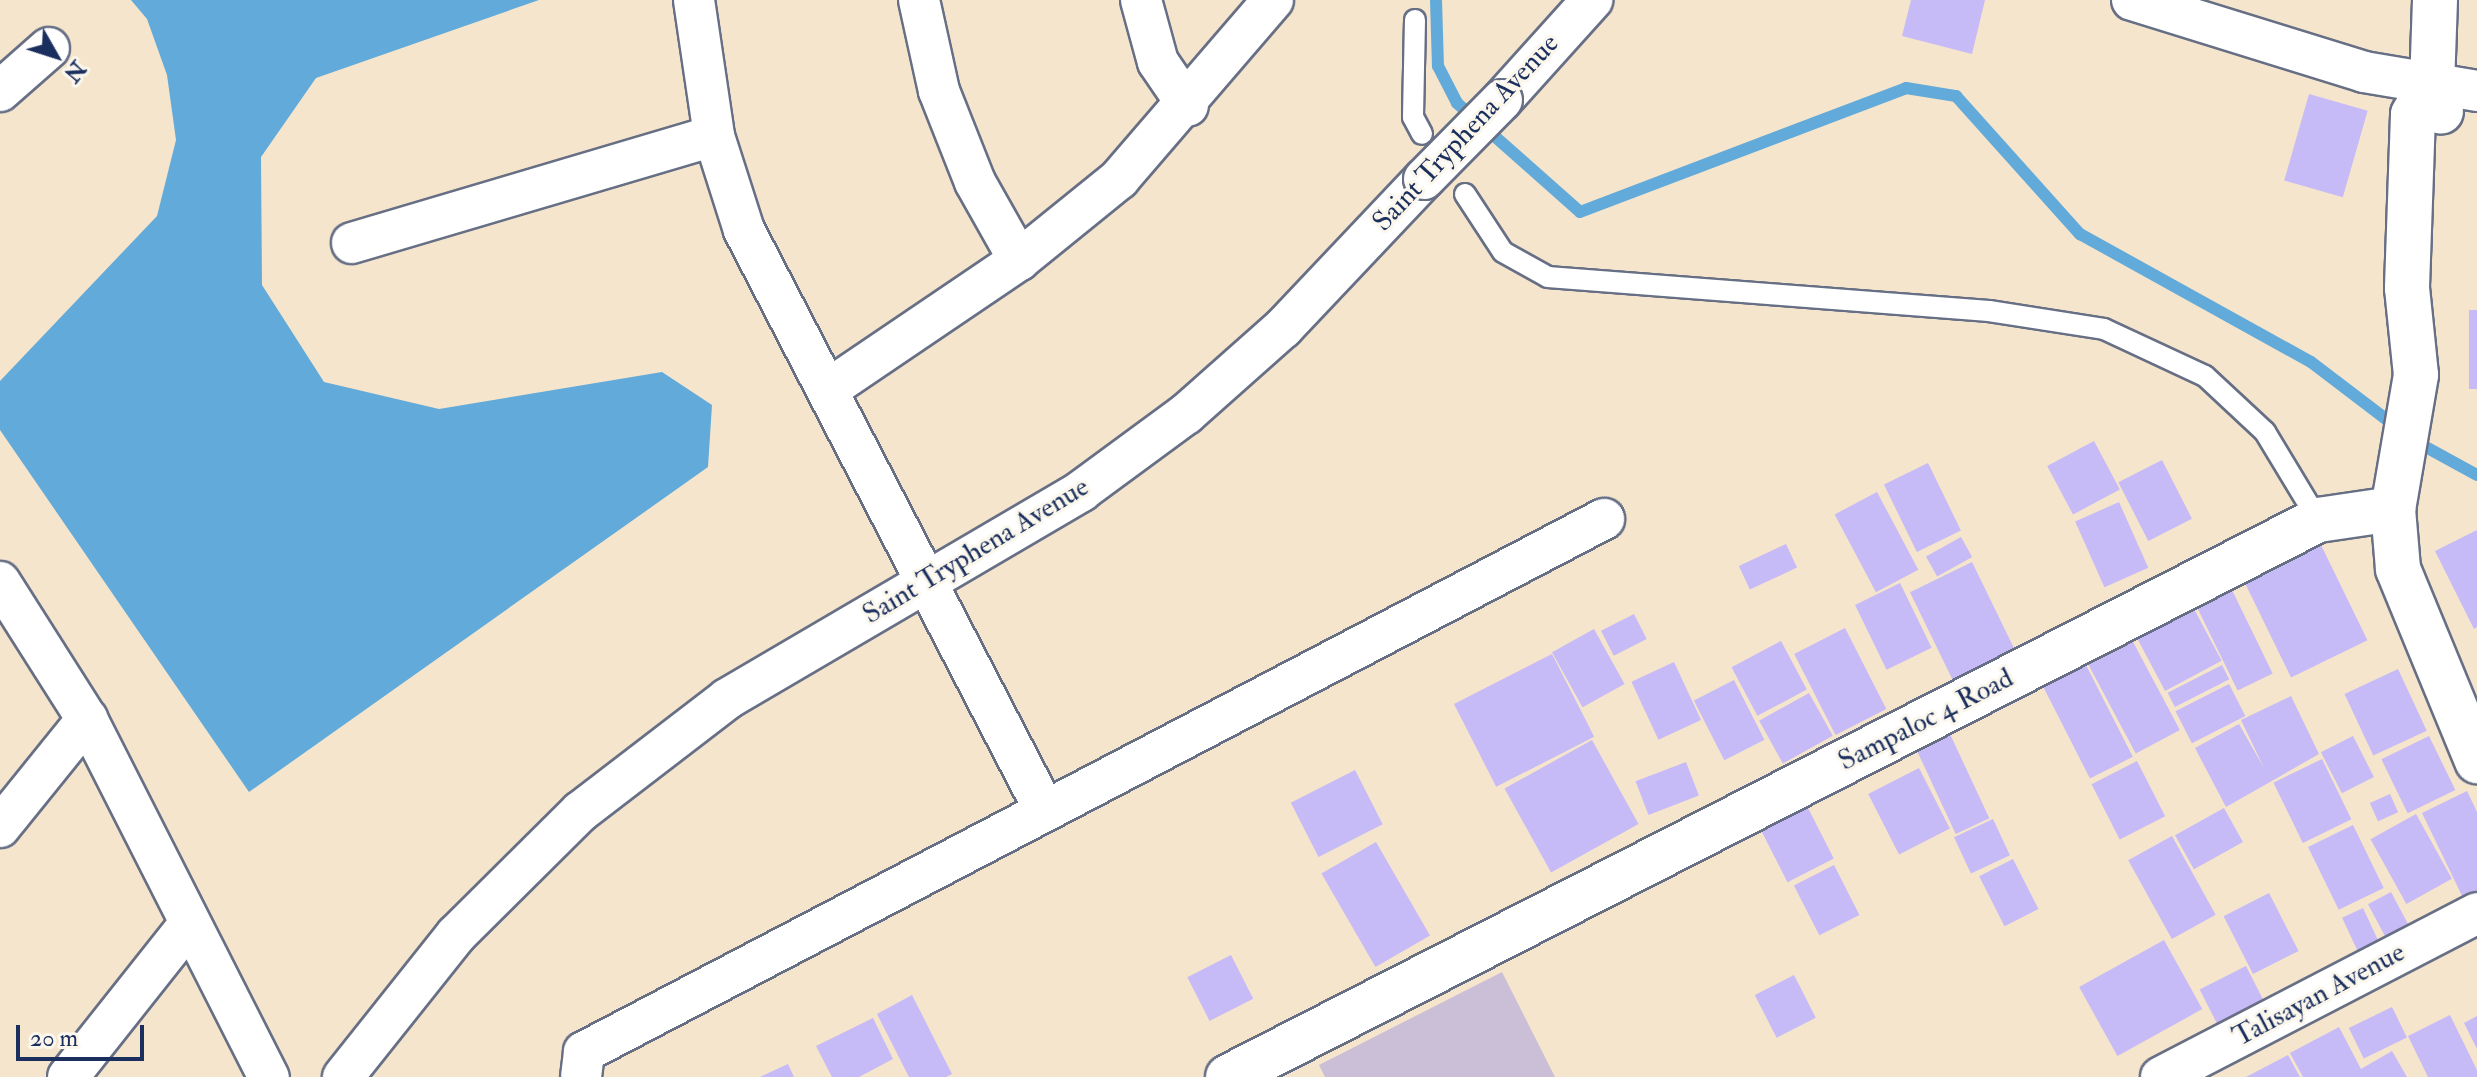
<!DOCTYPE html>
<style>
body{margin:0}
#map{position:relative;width:2477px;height:1077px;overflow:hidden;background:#f5e5cd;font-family:"IM FELL Double Pica",serif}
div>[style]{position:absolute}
.industrial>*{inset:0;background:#cabfd6}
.water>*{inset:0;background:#62aad9}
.stream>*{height:12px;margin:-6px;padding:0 6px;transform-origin:6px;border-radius:6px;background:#62aad9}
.building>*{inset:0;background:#c6baf7;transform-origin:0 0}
.roads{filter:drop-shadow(2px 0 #676f85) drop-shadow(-2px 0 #676f85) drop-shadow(0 2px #676f85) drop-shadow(0 -2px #676f85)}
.lane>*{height:20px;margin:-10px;padding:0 10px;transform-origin:10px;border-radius:10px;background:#fff}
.street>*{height:40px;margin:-20px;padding:0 20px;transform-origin:20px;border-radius:20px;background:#fff}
.secondary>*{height:44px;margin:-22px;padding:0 22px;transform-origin:22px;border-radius:22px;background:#fff}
.bridges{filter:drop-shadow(2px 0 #676f85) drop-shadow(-2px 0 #676f85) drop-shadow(0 2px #676f85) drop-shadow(0 -2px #676f85)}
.street-bridge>*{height:40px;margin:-20px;padding:0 20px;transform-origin:20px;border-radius:20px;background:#fff}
span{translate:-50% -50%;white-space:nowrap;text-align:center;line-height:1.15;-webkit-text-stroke:6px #fbf7ec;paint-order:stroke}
.street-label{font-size:28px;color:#1b2f5e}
.north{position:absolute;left:16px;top:16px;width:80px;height:80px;-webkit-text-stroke:6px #fbf7ec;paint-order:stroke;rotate:129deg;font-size:22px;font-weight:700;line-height:32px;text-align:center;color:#1b2f5e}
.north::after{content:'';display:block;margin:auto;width:28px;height:36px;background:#1b2f5e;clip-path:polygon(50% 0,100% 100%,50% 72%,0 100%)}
.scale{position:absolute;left:16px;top:1025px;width:128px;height:36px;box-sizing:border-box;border:4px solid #1b2f5e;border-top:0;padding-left:10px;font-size:24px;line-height:28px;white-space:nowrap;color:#1b2f5e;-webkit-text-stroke:6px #fbf7ec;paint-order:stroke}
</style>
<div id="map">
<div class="industrial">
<i style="clip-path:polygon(1502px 972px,1555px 1077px,1325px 1077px,1319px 1065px)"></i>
</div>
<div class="water">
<i style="clip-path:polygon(131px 0,539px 0,316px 78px,261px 157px,262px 285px,324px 382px,439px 409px,662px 372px,712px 405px,708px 467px,249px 792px,0 430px,0 381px,157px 216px,176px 140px,167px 75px,147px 19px)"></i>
</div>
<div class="stream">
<i style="left:1436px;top:0;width:66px;rotate:88.3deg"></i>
<i style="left:1438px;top:66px;width:42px;rotate:62.8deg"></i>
<i style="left:1457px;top:103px;width:164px;rotate:41.5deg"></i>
<i style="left:1580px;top:212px;width:349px;rotate:-20.8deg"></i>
<i style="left:1906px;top:88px;width:51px;rotate:9.1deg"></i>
<i style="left:1956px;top:96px;width:186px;rotate:48.1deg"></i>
<i style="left:2080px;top:234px;width:264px;rotate:29deg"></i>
<i style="left:2311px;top:362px;width:111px;rotate:37.3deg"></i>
<i style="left:2413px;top:440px;width:73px;rotate:28.7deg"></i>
</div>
<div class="building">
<i style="clip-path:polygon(1911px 0,1985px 0,1972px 54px,1902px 36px)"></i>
<i style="left:2309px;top:94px;width:61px;height:90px;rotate:16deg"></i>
<i style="left:2469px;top:310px;width:8px;height:79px"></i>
<i style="left:2094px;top:441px;width:55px;height:53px;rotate:62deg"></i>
<i style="left:2162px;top:460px;width:66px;height:49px;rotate:63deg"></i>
<i style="left:1928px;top:463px;width:75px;height:49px;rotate:64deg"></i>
<i style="left:1877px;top:492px;width:88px;height:48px;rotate:62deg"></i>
<i style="left:2119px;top:502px;width:72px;height:48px;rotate:66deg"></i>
<i style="clip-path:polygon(2477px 530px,2477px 627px,2474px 629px,2435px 551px)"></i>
<i style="left:1961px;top:537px;width:23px;height:40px;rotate:61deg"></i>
<i style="left:1786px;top:544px;width:26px;height:52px;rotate:65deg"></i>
<i style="left:2321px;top:545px;width:106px;height:85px;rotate:64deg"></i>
<i style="left:1972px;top:562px;width:97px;height:69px;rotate:64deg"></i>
<i style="left:1900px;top:583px;width:72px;height:50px;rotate:64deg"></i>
<i style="left:2231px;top:588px;width:95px;height:39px;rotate:64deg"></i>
<i style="left:2193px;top:607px;width:61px;height:64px;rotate:62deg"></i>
<i style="left:1634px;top:614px;width:28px;height:37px;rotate:63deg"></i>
<i style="left:1845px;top:628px;width:91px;height:57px;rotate:63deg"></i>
<i style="left:1594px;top:629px;width:63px;height:48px;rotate:61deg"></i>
<i style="left:2132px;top:640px;width:102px;height:50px;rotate:62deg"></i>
<i style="left:1781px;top:641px;width:55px;height:56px;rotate:62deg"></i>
<i style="left:1552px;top:654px;width:93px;height:110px;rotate:63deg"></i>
<i style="left:1674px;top:662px;width:64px;height:47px;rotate:65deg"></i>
<i style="left:2086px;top:665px;width:103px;height:48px;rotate:63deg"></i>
<i style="left:2222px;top:665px;width:16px;height:61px;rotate:63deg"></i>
<i style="left:2398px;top:669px;width:68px;height:59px;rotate:65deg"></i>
<i style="left:1734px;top:680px;width:67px;height:45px;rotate:63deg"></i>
<i style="left:2229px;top:684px;width:36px;height:60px;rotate:63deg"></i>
<i style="left:1809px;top:693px;width:49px;height:57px;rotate:61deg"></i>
<i style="clip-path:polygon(2291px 696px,2319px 754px,2226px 807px,2195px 748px,2239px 724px,2264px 768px,2241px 720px)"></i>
<i style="left:1950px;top:734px;width:93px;height:37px;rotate:65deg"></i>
<i style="left:2353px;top:736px;width:46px;height:36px;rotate:63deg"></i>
<i style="left:2429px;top:736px;width:60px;height:53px;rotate:64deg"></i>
<i style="left:1592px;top:740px;width:96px;height:100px;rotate:61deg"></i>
<i style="left:2322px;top:759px;width:67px;height:54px;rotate:64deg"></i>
<i style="left:2137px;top:761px;width:62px;height:51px;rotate:63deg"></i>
<i style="left:1686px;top:762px;width:36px;height:54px;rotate:69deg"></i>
<i style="left:1919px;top:768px;width:68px;height:57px;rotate:63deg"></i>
<i style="left:1355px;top:770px;width:61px;height:72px;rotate:63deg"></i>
<i style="clip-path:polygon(2467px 791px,2477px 812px,2477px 898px,2466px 904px,2422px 813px)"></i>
<i style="left:2390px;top:794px;width:20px;height:22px;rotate:66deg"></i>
<i style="left:1807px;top:806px;width:59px;height:52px;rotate:63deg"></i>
<i style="left:2224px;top:808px;width:39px;height:56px;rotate:61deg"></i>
<i style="left:2416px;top:814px;width:74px;height:52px;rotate:61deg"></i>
<i style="left:1993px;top:819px;width:40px;height:43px;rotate:65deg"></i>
<i style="left:2353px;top:825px;width:70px;height:50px;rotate:64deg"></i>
<i style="left:2172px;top:836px;width:90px;height:50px;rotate:61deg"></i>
<i style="left:1376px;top:842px;width:108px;height:63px;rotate:60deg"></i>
<i style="left:2013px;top:859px;width:56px;height:38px;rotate:63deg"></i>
<i style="left:1834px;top:865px;width:56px;height:45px;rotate:63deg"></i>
<i style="left:2391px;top:892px;width:47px;height:26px;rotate:62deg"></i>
<i style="left:2269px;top:893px;width:65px;height:51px;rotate:63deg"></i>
<i style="left:2363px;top:908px;width:41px;height:23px;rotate:65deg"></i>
<i style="left:2164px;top:940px;width:79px;height:97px;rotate:61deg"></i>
<i style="left:1231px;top:955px;width:49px;height:49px;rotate:63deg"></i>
<i style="left:2246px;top:966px;width:46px;height:52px;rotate:63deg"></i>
<i style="left:1794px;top:975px;width:48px;height:44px;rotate:63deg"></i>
<i style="clip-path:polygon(912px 995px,952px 1074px,946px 1077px,909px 1077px,877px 1014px)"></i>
<i style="left:2392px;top:1007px;width:34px;height:48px;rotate:64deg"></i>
<i style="clip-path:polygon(2450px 1015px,2477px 1070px,2477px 1077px,2428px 1077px,2408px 1036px)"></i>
<i style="clip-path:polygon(2477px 1016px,2477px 1049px,2464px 1023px)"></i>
<i style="clip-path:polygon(873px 1018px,893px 1059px,859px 1077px,832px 1077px,816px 1046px)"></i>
<i style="clip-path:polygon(2339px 1027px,2361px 1069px,2392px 1051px,2407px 1077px,2303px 1077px,2290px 1053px)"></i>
<i style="clip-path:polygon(2288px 1055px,2300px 1077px,2246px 1077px)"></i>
<i style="clip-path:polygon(788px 1064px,794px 1077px,760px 1077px)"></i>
</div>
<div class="roads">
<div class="lane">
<i style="left:1415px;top:20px;width:97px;rotate:91.2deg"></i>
<i style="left:1413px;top:117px;width:19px;rotate:62deg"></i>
<i style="left:1465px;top:194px;width:69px;rotate:56.8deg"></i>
<i style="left:1503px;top:252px;width:51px;rotate:29.1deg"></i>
<i style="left:1548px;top:277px;width:442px;rotate:4.4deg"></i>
<i style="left:1989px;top:311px;width:116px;rotate:8.9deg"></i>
<i style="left:2104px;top:329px;width:111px;rotate:25deg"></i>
<i style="left:2205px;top:376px;width:82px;rotate:43deg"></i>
<i style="left:2265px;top:432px;width:103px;rotate:58.9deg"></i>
</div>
<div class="street">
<i style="left:694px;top:0;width:137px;rotate:81.6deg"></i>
<i style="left:714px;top:136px;width:99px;rotate:72.3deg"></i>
<i style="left:744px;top:230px;width:650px;rotate:62.61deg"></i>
<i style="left:919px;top:0;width:93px;rotate:77.6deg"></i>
<i style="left:939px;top:91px;width:98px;rotate:68.4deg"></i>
<i style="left:975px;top:182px;width:90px;rotate:60.6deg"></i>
<i style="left:1141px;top:0;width:64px;rotate:74.7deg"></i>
<i style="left:1158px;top:62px;width:53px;rotate:55.7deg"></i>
<i style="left:2132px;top:0;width:243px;rotate:17.2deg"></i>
<i style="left:2364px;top:72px;width:115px;rotate:9.5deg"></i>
<i style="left:0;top:91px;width:65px;rotate:-41.3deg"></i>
<i style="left:1502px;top:100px;width:135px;rotate:-48deg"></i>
<i style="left:352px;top:243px;width:377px;rotate:-16.5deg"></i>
<i style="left:830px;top:388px;width:228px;rotate:-34.1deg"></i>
<i style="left:1019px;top:260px;width:129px;rotate:-39deg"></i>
<i style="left:1119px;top:179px;width:236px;rotate:-49.3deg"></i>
<i style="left:0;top:582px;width:162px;rotate:57.6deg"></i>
<i style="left:87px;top:719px;width:402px;rotate:63.1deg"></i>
<i style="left:0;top:827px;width:139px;rotate:-51.1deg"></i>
<i style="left:68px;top:1077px;width:196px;rotate:-51.6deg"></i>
<i style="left:343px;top:1077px;width:181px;rotate:-51.5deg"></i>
<i style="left:456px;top:935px;width:175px;rotate:-44.8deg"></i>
<i style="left:580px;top:812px;width:185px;rotate:-37.5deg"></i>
<i style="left:727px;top:699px;width:411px;rotate:-30.4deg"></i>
<i style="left:1081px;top:491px;width:130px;rotate:-36.3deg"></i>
<i style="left:1186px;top:414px;width:130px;rotate:-41.6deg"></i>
<i style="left:1283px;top:328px;width:205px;rotate:-46.6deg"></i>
<i style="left:581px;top:1077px;width:25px;rotate:-83deg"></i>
<i style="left:584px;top:1052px;width:1151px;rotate:-27.59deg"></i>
<i style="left:2161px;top:1077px;width:356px;rotate:-27.4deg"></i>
</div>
<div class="secondary">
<i style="left:2435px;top:0;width:84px;rotate:92deg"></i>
<i style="left:2432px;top:84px;width:29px;rotate:72deg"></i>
<i style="left:2432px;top:84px;width:36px;rotate:122deg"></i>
<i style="left:2413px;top:115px;width:173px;rotate:92deg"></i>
<i style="left:2407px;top:288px;width:87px;rotate:84.1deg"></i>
<i style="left:2416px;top:375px;width:136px;rotate:99.7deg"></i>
<i style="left:2393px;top:509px;width:60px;rotate:85.2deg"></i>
<i style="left:2398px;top:569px;width:208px;rotate:67.6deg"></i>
<i style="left:1228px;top:1077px;width:1224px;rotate:-27.07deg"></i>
<i style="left:2318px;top:520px;width:76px;rotate:-8.3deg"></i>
</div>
</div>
<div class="bridges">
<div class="street-bridge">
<i style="left:1424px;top:179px;width:111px;rotate:-45.4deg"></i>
</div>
</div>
<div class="street-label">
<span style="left:1466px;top:133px;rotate:-47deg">Saint Tryphena Avenue</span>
<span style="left:976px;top:551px;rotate:-31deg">Saint Tryphena Avenue</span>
<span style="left:1926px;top:720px;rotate:-27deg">Sampaloc 4 Road</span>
<span style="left:2319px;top:995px;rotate:-28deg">Talisayan Avenue</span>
</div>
<div class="north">N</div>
<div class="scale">20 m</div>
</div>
